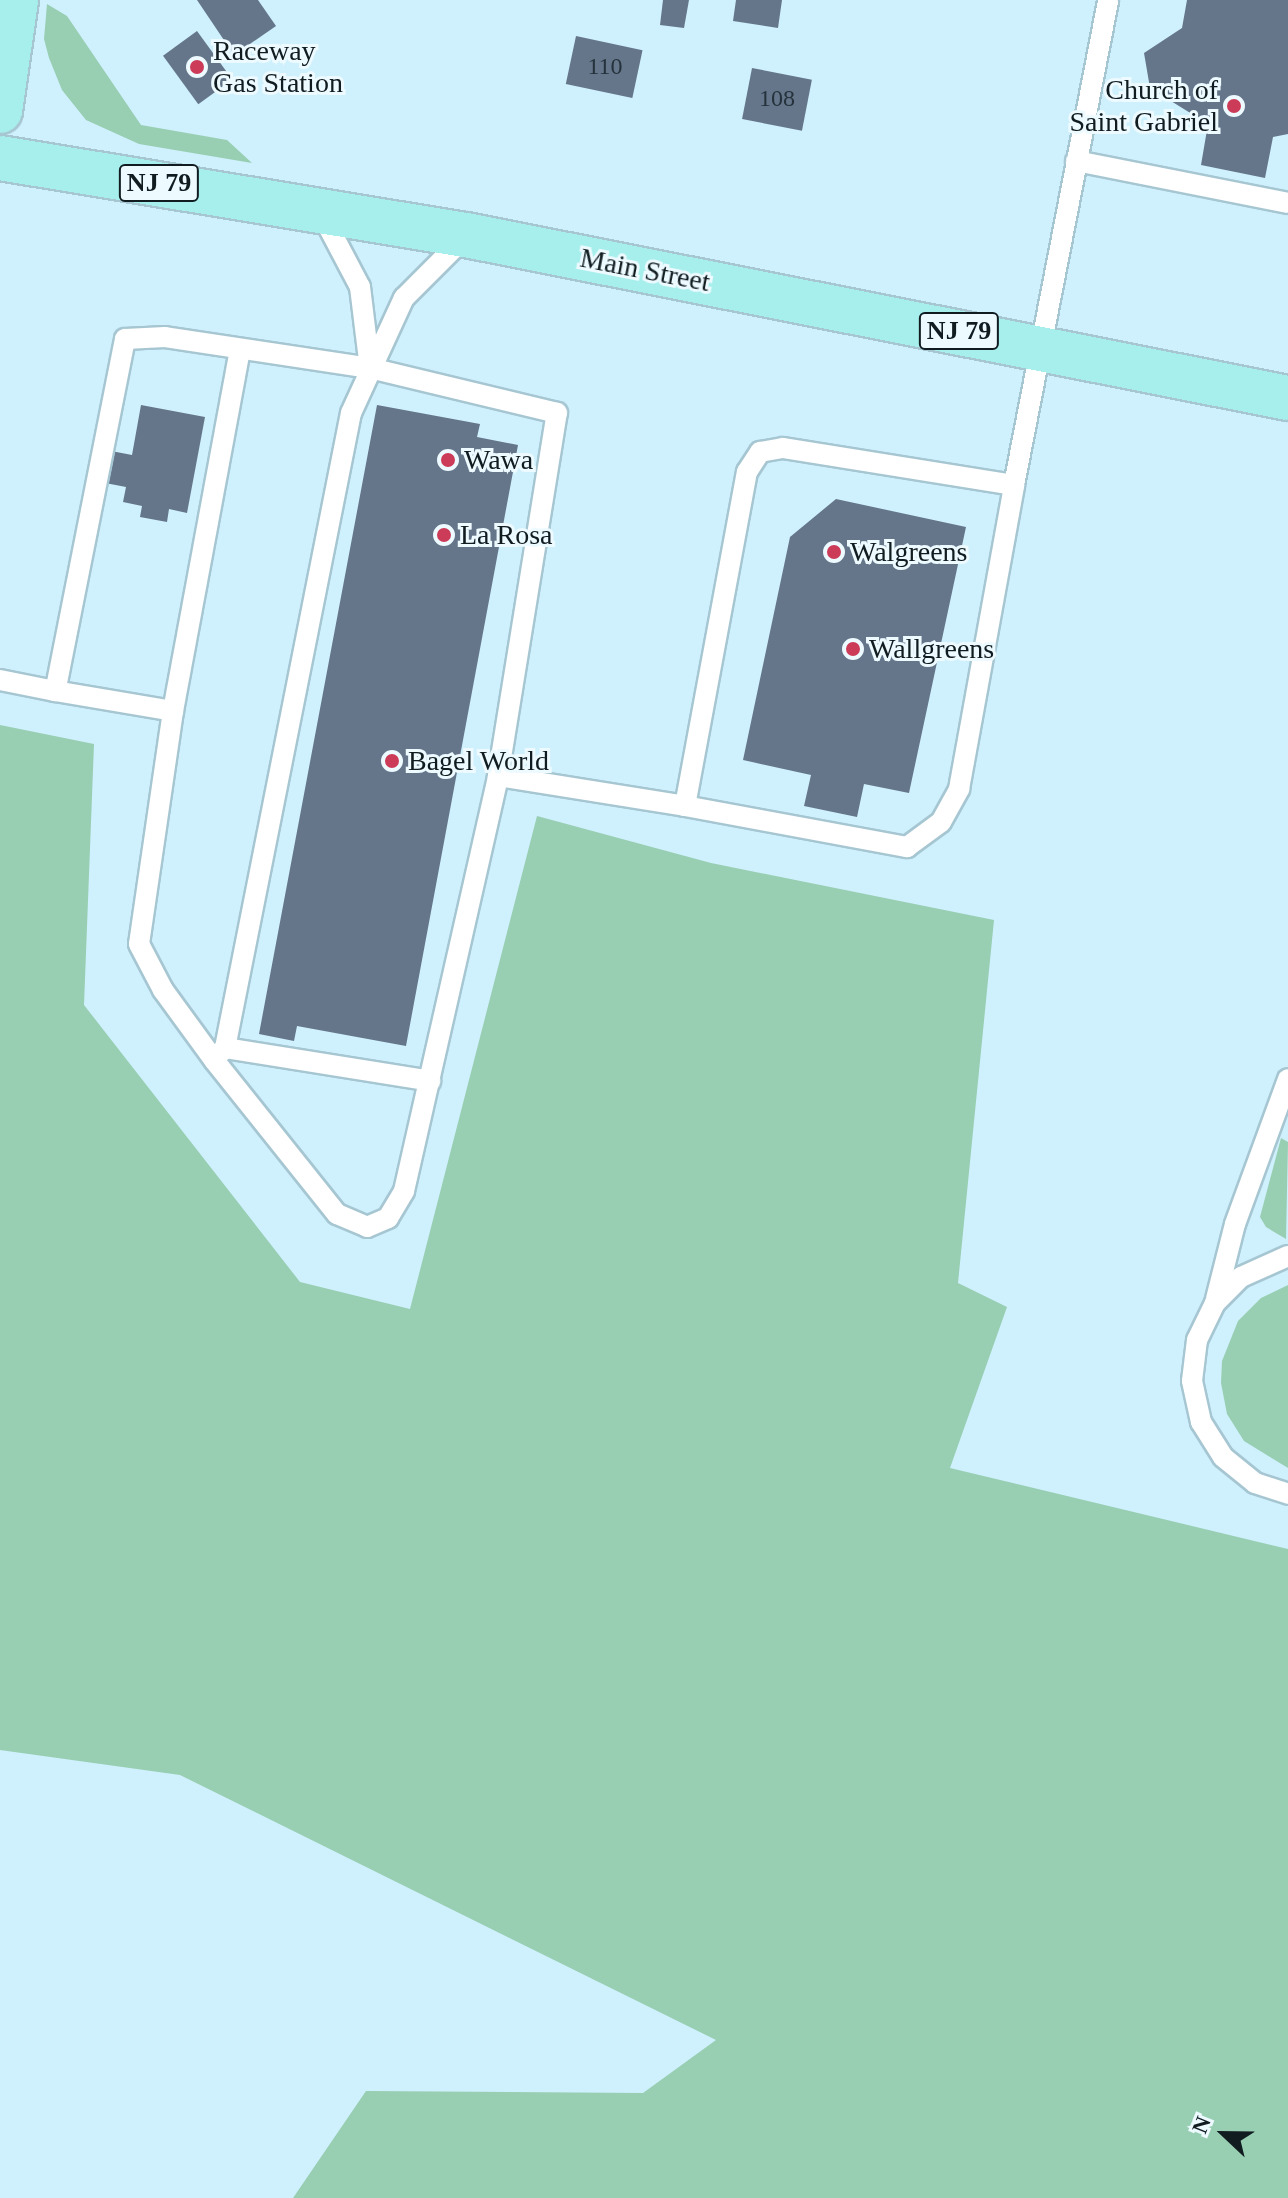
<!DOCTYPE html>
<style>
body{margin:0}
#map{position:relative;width:1288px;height:2198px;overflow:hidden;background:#cff0fd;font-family:"Times New Roman",serif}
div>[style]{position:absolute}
.green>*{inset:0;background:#98ceb2}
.building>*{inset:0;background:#65768b;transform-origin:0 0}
.roads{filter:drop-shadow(2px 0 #a6c6d2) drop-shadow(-2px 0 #a6c6d2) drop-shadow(0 2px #a6c6d2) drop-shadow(0 -2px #a6c6d2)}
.lane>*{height:20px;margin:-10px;padding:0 10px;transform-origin:10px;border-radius:10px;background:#fff}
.primary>*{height:44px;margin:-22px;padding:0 22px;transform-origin:22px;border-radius:22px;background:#a7efec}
.dots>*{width:22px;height:22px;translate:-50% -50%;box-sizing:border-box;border:4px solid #edfaff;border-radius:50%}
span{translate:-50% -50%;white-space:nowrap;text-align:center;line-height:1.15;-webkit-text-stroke:6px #edfaff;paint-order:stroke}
.number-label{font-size:24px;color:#25323b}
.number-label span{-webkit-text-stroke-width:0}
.shield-label span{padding:2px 6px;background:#edfaff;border:2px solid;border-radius:6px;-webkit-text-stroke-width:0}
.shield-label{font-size:26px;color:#101c20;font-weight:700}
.poi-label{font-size:28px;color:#101c20}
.left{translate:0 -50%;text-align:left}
.right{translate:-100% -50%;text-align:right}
.street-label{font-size:28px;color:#101c20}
.north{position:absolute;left:1184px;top:2094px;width:80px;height:80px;-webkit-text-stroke:6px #edfaff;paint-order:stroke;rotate:292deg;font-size:22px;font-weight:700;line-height:32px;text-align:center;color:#101c20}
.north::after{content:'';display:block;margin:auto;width:28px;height:36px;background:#101c20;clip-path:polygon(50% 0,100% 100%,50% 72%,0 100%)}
</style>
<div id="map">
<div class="green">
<i style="clip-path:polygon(47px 4px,67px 16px,141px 125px,227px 140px,252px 163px,139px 144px,86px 120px,62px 90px,49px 58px,44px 39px)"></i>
<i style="clip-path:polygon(0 725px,94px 744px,84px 1005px,300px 1282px,410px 1309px,537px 816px,711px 863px,994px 920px,958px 1283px,1007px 1307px,950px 1468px,1288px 1549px,1288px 2198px,293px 2198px,366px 2091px,643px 2093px,716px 2040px,180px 1775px,0 1750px)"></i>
<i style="clip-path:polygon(1281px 1138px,1288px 1142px,1286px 1239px,1266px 1227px,1260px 1217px)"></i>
<i style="clip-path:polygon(1288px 1285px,1288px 1468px,1244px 1441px,1227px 1414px,1221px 1383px,1222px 1361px,1238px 1321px,1261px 1298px)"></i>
</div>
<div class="building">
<i style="clip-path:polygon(197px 0,258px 0,276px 26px,234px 55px)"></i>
<i style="clip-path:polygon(663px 0,689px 0,684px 28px,660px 25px)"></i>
<i style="clip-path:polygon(736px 0,782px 0,778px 28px,733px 21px)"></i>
<i style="clip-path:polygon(1187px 0,1288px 0,1288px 134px,1273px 137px,1265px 178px,1201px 165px,1208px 124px,1150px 88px,1144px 53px,1182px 28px)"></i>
<i style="left:197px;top:31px;width:60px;height:42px;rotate:54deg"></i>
<i style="left:576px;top:36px;width:68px;height:49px;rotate:12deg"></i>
<i style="left:752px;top:68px;width:61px;height:52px;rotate:11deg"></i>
<i style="clip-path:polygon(141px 405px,205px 417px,187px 513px,169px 509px,167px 522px,140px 517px,142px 506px,123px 502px,126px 487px,100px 482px,106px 450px,132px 455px)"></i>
<i style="clip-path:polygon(377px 405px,480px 424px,477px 437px,518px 445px,406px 1046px,297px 1026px,294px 1041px,259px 1034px)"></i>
<i style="clip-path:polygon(836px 499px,966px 527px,909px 793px,864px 784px,857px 817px,804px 806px,811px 775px,743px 760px,790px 537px)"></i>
</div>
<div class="roads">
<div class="lane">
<i style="left:1076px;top:161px;width:216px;rotate:11.2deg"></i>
<i style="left:320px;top:211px;width:86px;rotate:62.2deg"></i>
<i style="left:360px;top:287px;width:82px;rotate:83deg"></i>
<i style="left:0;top:680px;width:56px;rotate:11.3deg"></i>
<i style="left:55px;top:691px;width:120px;rotate:9.6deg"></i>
<i style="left:173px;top:711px;width:235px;rotate:98.3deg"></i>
<i style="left:139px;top:944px;width:52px;rotate:62.4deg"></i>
<i style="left:163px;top:990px;width:87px;rotate:53.9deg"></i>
<i style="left:214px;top:1060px;width:197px;rotate:51.4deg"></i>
<i style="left:337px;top:1214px;width:33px;rotate:23deg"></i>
<i style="left:367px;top:1227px;width:23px;rotate:-23deg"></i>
<i style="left:388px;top:1218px;width:31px;rotate:-59deg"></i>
<i style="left:404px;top:1191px;width:426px;rotate:-77.2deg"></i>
<i style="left:498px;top:776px;width:368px;rotate:-80.8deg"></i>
<i style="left:557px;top:413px;width:192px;rotate:-166.5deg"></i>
<i style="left:370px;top:368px;width:207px;rotate:-171.4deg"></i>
<i style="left:165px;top:337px;width:40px;rotate:177.1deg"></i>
<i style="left:125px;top:339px;width:359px;rotate:101.2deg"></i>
<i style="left:173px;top:711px;width:367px;rotate:-79.5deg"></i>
<i style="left:498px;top:776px;width:189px;rotate:9.1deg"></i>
<i style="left:685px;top:806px;width:340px;rotate:-79.5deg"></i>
<i style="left:747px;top:472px;width:24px;rotate:-57deg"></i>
<i style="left:760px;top:452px;width:23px;rotate:-10deg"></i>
<i style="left:783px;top:448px;width:234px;rotate:9.1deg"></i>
<i style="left:1014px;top:485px;width:494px;rotate:-79deg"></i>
<i style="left:685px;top:806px;width:226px;rotate:10.5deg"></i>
<i style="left:907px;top:847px;width:42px;rotate:-36.3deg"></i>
<i style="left:941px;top:822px;width:38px;rotate:-61deg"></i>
<i style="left:959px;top:789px;width:309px;rotate:-79.7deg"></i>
<i style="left:225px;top:1048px;width:647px;rotate:-78.78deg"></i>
<i style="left:351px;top:413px;width:127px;rotate:-65.3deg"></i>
<i style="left:404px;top:298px;width:86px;rotate:-45deg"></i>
<i style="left:216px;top:1057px;width:13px;rotate:-45deg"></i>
<i style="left:225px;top:1048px;width:208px;rotate:9.1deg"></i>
<i style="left:1288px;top:1256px;width:51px;rotate:155.9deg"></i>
<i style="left:1241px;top:1277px;width:37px;rotate:135deg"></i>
<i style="left:1215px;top:1303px;width:41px;rotate:115.9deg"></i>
<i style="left:1197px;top:1340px;width:41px;rotate:97deg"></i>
<i style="left:1192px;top:1381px;width:42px;rotate:77.6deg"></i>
<i style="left:1201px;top:1422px;width:41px;rotate:57.8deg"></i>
<i style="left:1223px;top:1457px;width:41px;rotate:39.1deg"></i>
<i style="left:1255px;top:1483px;width:35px;rotate:18deg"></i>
<i style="left:1216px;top:1299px;width:77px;rotate:-75.8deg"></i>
<i style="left:1235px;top:1224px;width:154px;rotate:-69.9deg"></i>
</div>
<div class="primary">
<i style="left:0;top:111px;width:112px;rotate:-81.8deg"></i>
<i style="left:0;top:158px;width:472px;rotate:9.4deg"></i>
<i style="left:466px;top:235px;width:838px;rotate:11.22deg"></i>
</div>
</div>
<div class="dots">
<i style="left:197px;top:67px;background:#cc3c58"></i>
<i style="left:1234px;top:106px;background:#cc3c58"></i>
<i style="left:448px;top:460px;background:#cc3c58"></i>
<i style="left:444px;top:535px;background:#cc3c58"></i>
<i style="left:834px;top:552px;background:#cc3c58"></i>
<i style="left:853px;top:649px;background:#cc3c58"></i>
<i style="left:392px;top:761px;background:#cc3c58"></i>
</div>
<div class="number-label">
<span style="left:605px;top:67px">110</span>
<span style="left:777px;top:99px">108</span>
</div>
<div class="shield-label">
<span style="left:159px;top:183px">NJ 79</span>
<span style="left:959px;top:331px">NJ 79</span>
</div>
<div class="poi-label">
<span class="left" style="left:213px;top:67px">Raceway<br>Gas Station</span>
<span class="right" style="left:1218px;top:106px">Church of<br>Saint Gabriel</span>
<span class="left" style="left:464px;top:460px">Wawa</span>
<span class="left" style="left:460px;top:535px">La Rosa</span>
<span class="left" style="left:850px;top:552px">Walgreens</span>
<span class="left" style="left:869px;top:649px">Wallgreens</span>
<span class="left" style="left:408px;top:761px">Bagel World</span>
</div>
<div class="street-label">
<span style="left:645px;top:270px;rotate:11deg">Main Street</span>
</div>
<div class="north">N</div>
</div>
